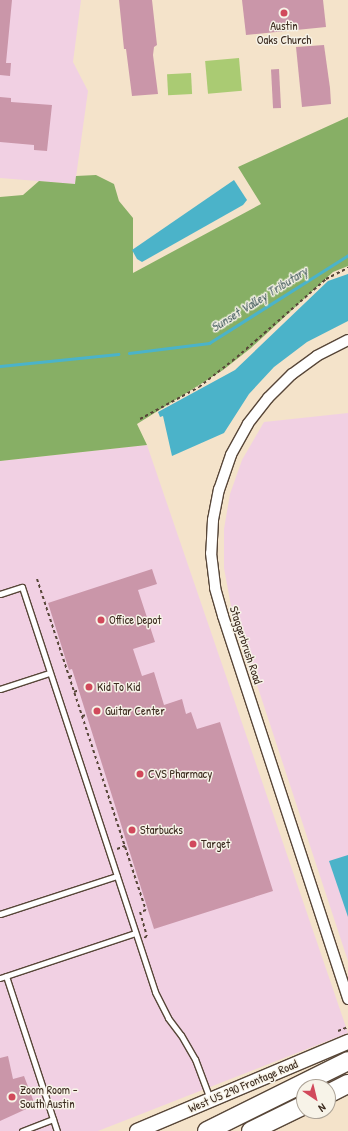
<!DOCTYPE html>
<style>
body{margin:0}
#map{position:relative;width:348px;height:1131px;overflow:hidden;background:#f4e3ca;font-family:"Patrick Hand",sans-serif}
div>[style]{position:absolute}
.built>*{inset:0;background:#f1d0e3}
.green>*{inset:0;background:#aacb73;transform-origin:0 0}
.forest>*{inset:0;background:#87af65}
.water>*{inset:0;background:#4bb3c9}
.stream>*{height:3px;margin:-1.5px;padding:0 1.5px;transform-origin:1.5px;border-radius:1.5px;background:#4bb3c9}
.building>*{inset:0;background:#ca96a9;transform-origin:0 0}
.path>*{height:2px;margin-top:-1px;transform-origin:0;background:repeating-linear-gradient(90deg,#574638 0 3px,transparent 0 6px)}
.roads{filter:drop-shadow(1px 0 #574638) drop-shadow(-1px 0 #574638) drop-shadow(0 1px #574638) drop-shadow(0 -1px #574638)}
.lane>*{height:5px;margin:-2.5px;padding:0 2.5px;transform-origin:2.5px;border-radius:2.5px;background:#fff}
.street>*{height:10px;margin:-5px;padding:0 5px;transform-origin:5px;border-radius:5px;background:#fff}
.secondary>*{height:14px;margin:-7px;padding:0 7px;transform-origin:7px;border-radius:7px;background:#fff}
.highway>*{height:18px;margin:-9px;padding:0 9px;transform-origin:9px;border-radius:9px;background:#fff}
.dots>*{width:11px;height:11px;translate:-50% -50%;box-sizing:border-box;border:2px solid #f7f3e8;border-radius:50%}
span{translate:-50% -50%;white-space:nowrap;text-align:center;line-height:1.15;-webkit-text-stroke:3px #f7f3e8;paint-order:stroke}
.poi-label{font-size:12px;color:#3b2a1e}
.left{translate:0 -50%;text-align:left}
.street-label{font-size:12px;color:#3b2a1e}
.water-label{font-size:13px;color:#415a5a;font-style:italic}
.north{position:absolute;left:296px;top:1079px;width:40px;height:40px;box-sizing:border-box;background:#f7f3e8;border:1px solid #aca397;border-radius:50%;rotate:145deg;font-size:11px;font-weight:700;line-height:16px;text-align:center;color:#3b2a1e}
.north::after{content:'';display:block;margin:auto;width:14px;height:18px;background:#d1495b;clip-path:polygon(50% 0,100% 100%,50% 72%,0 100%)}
</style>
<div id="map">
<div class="built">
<i style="clip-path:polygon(0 0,81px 0,73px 62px,88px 91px,75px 184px,0 178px)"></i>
<i style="clip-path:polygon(348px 413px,348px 961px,231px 606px,224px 568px,224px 529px,230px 494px,242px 460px,264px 422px)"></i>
<i style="clip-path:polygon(147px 445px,348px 1033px,98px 1131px,0 1131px,0 461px)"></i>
</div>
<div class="green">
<i style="left:239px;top:58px;width:33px;height:34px;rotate:85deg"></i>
<i style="left:191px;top:73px;width:21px;height:24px;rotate:87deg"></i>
</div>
<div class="forest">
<i style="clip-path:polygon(348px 117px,348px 266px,333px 272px,251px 348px,223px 370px,137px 424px,147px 445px,0 461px,0 197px,23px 195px,39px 181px,75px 184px,76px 176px,96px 175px,114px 184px,119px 201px,133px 218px,133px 273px,261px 204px,238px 167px)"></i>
</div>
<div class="water">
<i style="clip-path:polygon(234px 180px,247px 200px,243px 205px,142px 262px,137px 259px,132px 250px)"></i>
<i style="clip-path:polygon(348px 274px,348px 321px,307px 342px,274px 367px,249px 394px,224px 433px,172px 456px,163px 416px,160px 417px,158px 412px,235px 370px,328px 281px)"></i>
<i style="clip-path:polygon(348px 855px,348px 917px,329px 861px)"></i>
</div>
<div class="stream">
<i style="left:129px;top:353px;width:81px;rotate:-7.1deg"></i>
<i style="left:209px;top:343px;width:165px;rotate:-32.3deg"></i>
<i style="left:0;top:366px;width:119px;rotate:-5.8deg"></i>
</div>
<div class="building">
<i style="clip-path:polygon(0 0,12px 0,6px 63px,11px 63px,10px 76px,0 75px)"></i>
<i style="clip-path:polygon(119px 0,152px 0,157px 45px,154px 47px,153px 55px,158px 94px,132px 96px,126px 49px,124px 49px)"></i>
<i style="clip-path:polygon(242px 0,323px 0,326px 27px,246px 35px)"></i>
<i style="clip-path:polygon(324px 45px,330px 88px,331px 104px,302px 107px,296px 47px)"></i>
<i style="left:279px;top:69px;width:39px;height:8px;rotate:87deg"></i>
<i style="clip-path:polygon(0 97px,11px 98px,11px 102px,52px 105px,47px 151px,34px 150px,34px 145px,0 142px)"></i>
<i style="clip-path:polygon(152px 569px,157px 584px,138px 590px,155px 642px,133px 649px,142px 676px,154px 672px,164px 705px,182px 699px,186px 714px,191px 712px,197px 729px,220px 722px,273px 891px,154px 929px,72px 669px,69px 670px,48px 603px)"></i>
<i style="clip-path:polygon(8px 1056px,13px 1079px,24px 1076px,35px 1105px,0 1121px,0 1058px)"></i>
</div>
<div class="path">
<i style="left:140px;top:419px;width:67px;rotate:-28.5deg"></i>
<i style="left:199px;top:387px;width:48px;rotate:-38.3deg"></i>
<i style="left:237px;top:357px;width:118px;rotate:-41.2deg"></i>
<i style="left:326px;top:279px;width:25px;rotate:-27deg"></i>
<i style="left:37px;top:579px;width:348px;rotate:71.8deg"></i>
<i style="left:146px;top:910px;width:6px;rotate:162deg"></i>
<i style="left:140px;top:912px;width:25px;rotate:74deg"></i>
<i style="left:147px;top:936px;width:4px;rotate:146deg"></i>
<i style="left:69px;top:677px;width:5px;rotate:-22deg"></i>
<i style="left:74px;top:692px;width:5px;rotate:-22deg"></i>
<i style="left:82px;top:716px;width:5px;rotate:-11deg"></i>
<i style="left:117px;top:849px;width:9px;rotate:-21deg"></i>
<i style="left:338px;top:1031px;width:11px;rotate:-22deg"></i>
</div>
<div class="roads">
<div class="lane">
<i style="left:0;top:594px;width:23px;rotate:-18deg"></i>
<i style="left:22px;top:587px;width:426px;rotate:71.8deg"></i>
<i style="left:155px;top:992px;width:29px;rotate:63deg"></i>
<i style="left:168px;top:1018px;width:21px;rotate:53deg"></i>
<i style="left:181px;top:1035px;width:28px;rotate:60deg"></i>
<i style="left:195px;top:1059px;width:43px;rotate:69.4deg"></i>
<i style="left:0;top:689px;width:52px;rotate:-18.1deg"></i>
<i style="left:0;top:914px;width:123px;rotate:-18deg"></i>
<i style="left:6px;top:976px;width:151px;rotate:71.8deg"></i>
<i style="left:0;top:978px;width:142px;rotate:-18.4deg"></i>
<i style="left:22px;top:1131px;width:33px;rotate:-21deg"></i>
<i style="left:53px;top:1119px;width:13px;rotate:72deg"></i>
</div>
<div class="street">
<i style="left:348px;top:340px;width:35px;rotate:153deg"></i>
<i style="left:317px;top:356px;width:31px;rotate:144deg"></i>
<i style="left:292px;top:374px;width:34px;rotate:135deg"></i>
<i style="left:268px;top:398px;width:33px;rotate:128deg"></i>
<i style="left:248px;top:424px;width:35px;rotate:119deg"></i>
<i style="left:231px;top:455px;width:36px;rotate:109deg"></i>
<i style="left:219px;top:489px;width:32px;rotate:101deg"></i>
<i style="left:213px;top:520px;width:33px;rotate:93deg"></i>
<i style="left:211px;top:553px;width:35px;rotate:83deg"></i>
<i style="left:215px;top:588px;width:29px;rotate:74deg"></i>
<i style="left:223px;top:616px;width:403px;rotate:71.9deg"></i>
</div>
<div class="secondary">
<i style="left:137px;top:1131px;width:229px;rotate:-22.9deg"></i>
</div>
<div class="highway">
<i style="left:328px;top:1094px;width:22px;rotate:-27deg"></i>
<i style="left:207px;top:1131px;width:157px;rotate:-26.4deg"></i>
<i style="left:251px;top:1131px;width:59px;rotate:-26.1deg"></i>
</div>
</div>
<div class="dots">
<i style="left:284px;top:13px;background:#d1495b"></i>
<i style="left:101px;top:620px;background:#d1495b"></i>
<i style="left:89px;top:687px;background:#d1495b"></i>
<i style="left:97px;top:711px;background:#d1495b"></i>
<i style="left:140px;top:774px;background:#d1495b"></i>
<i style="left:132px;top:830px;background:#d1495b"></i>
<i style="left:193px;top:844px;background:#d1495b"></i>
<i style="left:12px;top:1097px;background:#d1495b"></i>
</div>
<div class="poi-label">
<span style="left:284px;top:33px">Austin<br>Oaks Church</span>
<span class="left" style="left:109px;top:620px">Office Depot</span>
<span class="left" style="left:97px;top:687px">Kid To Kid</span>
<span class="left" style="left:105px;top:711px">Guitar Center</span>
<span class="left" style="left:148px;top:774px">CVS Pharmacy</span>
<span class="left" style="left:140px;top:830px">Starbucks</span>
<span class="left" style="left:201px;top:844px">Target</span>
<span class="left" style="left:20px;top:1097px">Zoom Room -<br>South Austin</span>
</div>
<div class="street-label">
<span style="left:246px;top:645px;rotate:72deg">Staggerbrush Road</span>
<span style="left:243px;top:1086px;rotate:-23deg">West US 290 Frontage Road</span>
</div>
<div class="water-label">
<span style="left:259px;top:299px;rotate:-32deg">Sunset Valley Tributary</span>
</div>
<div class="north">N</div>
</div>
